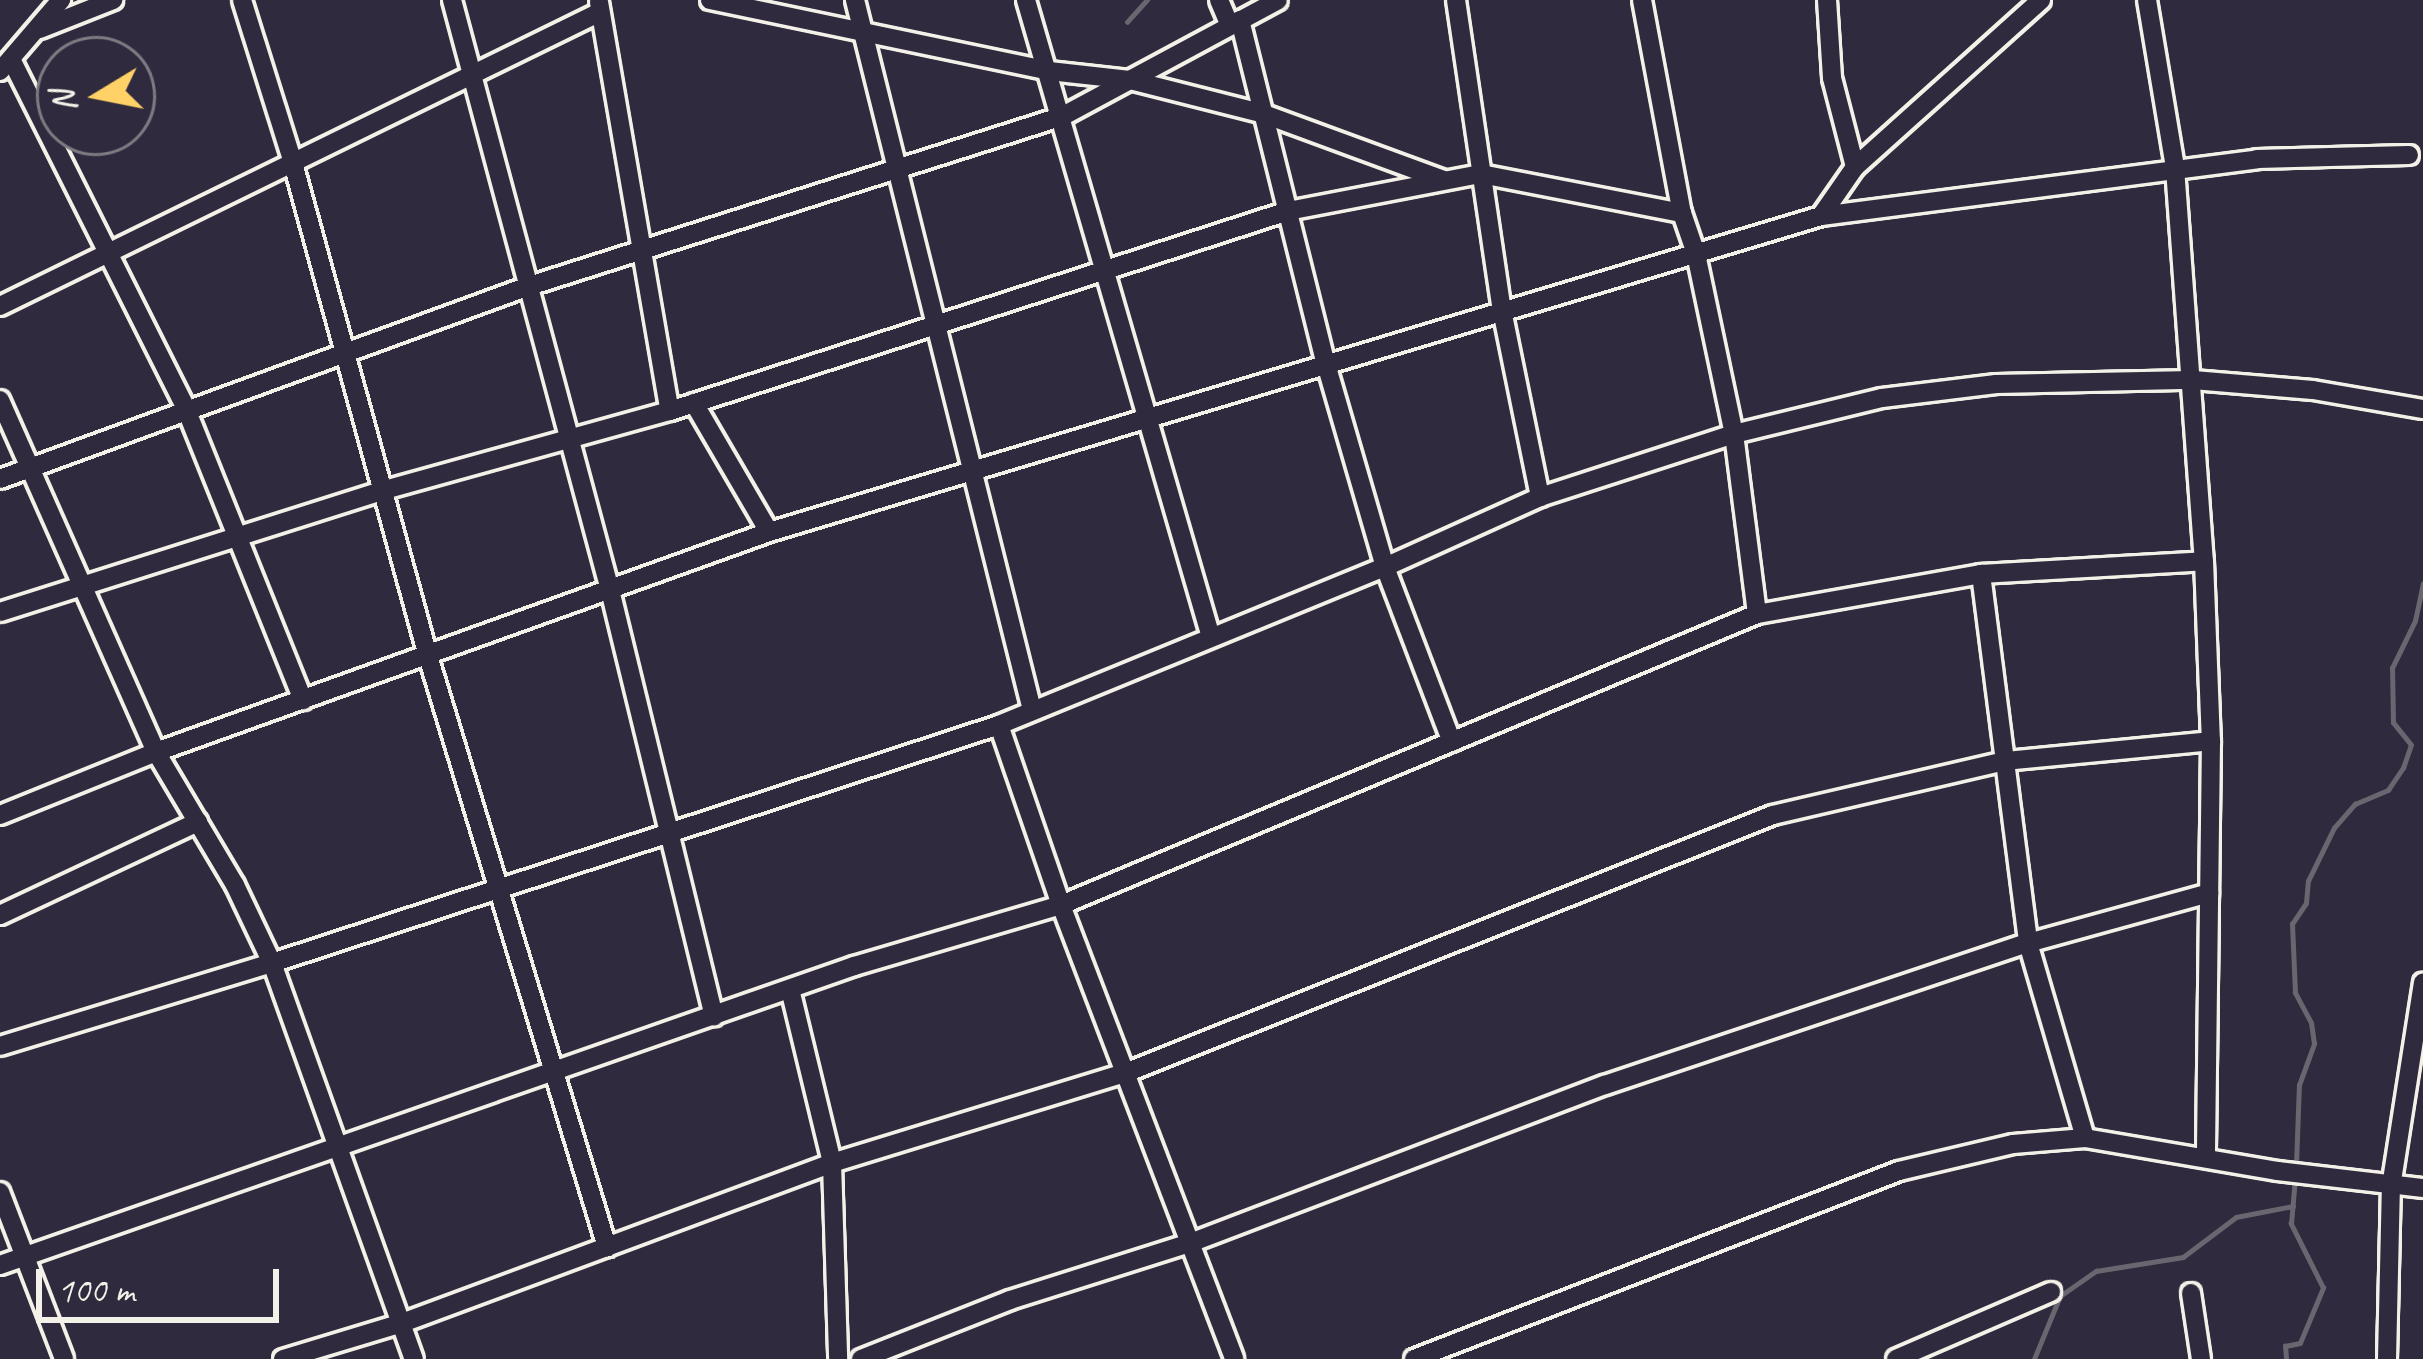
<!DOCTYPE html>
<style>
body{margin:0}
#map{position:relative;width:2423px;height:1359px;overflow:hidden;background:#2f2a3d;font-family:Caveat,sans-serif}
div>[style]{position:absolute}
.stream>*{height:4.5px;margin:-2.25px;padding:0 2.25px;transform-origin:2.25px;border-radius:2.25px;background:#6a6670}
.roads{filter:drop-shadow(3px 0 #f4f1e8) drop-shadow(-3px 0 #f4f1e8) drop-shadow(0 3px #f4f1e8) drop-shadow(0 -3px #f4f1e8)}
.minor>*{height:18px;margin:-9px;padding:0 9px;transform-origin:9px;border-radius:9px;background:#2f2a3d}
span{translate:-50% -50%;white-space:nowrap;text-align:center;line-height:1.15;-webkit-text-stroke:9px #2f2a3d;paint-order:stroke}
.north{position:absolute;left:36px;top:36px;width:120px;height:120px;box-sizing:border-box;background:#2f2a3d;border:3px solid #7e7a81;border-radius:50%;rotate:260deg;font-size:33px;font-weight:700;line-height:48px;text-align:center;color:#f4f1e8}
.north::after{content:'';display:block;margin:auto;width:42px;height:54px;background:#ffd166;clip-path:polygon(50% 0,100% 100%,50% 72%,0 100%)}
.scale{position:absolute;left:36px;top:1269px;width:243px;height:54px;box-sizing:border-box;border:6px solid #f4f1e8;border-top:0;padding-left:15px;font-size:36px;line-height:42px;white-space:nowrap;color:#f4f1e8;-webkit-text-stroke:9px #2f2a3d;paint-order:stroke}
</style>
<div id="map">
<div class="stream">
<i style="left:1127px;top:22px;width:30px;rotate:-48deg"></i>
<i style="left:2296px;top:1165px;width:80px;rotate:-87.9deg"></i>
<i style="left:2299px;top:1085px;width:44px;rotate:-69.9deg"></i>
<i style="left:2314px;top:1044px;width:21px;rotate:-98deg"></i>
<i style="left:2311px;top:1023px;width:34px;rotate:-118deg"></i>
<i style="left:2295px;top:993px;width:69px;rotate:-92.5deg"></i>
<i style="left:2292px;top:924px;width:25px;rotate:-56deg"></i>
<i style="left:2306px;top:903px;width:22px;rotate:-85deg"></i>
<i style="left:2308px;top:881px;width:59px;rotate:-63.9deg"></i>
<i style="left:2334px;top:828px;width:32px;rotate:-49deg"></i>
<i style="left:2355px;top:804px;width:36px;rotate:-23deg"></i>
<i style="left:2388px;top:790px;width:27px;rotate:-56deg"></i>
<i style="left:2403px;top:768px;width:24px;rotate:-71deg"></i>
<i style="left:2411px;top:745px;width:28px;rotate:-129deg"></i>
<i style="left:2393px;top:723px;width:55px;rotate:-91deg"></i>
<i style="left:2392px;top:668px;width:52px;rotate:-63.9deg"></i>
<i style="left:2415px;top:621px;width:38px;rotate:-78deg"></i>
<i style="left:2034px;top:1359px;width:68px;rotate:-67.6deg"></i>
<i style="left:2060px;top:1296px;width:44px;rotate:-34.8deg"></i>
<i style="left:2096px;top:1271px;width:88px;rotate:-9.1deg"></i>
<i style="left:2183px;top:1257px;width:66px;rotate:-37deg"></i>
<i style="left:2236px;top:1217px;width:58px;rotate:-10.9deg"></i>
<i style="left:2286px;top:1359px;width:13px;rotate:-94deg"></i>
<i style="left:2285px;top:1346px;width:15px;rotate:-11deg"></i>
<i style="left:2300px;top:1343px;width:60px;rotate:-67.3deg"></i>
<i style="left:2323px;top:1288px;width:72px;rotate:-116.6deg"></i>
<i style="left:2291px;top:1224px;width:47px;rotate:-85.1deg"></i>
</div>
<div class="roads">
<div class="minor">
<i style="left:242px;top:0;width:171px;rotate:72.6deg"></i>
<i style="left:293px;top:163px;width:511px;rotate:74.69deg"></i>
<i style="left:428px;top:656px;width:618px;rotate:73.15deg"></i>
<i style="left:452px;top:0;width:611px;rotate:75.01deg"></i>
<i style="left:610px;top:590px;width:439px;rotate:76.3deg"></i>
<i style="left:710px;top:0;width:346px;rotate:11.8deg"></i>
<i style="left:1049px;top:71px;width:81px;rotate:6.3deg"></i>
<i style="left:1130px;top:80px;width:138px;rotate:14.2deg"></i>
<i style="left:1264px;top:114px;width:191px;rotate:20.2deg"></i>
<i style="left:855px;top:0;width:732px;rotate:76deg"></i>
<i style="left:1026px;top:0;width:663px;rotate:73.81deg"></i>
<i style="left:1219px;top:0;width:28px;rotate:67deg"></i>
<i style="left:1456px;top:0;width:313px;rotate:81.6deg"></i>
<i style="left:1502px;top:310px;width:191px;rotate:78.5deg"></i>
<i style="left:1642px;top:0;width:217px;rotate:79.4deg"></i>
<i style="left:1682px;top:213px;width:43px;rotate:71.1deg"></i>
<i style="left:1696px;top:254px;width:184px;rotate:78.1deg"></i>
<i style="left:1734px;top:434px;width:181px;rotate:82.7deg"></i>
<i style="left:1827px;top:0;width:78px;rotate:86.3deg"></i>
<i style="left:1832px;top:78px;width:92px;rotate:75.5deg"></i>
<i style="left:2147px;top:0;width:170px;rotate:80.5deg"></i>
<i style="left:2175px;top:168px;width:394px;rotate:85.8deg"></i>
<i style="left:2204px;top:561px;width:180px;rotate:87.8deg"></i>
<i style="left:2211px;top:741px;width:417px;rotate:90.7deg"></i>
<i style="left:599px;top:2px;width:415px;rotate:80.2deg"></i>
<i style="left:1240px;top:20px;width:355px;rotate:76deg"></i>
<i style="left:1326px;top:364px;width:211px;rotate:73.8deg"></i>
<i style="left:1385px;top:567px;width:187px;rotate:69.1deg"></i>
<i style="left:40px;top:29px;width:79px;rotate:-21.7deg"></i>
<i style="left:11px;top:59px;width:391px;rotate:63.4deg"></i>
<i style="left:186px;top:409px;width:314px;rotate:68.1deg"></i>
<i style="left:0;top:71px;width:94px;rotate:-49.3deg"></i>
<i style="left:1821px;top:216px;width:60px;rotate:-55.2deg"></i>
<i style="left:1855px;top:167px;width:250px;rotate:-41.9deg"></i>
<i style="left:0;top:306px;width:668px;rotate:-26.1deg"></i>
<i style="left:0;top:400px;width:385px;rotate:66.1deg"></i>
<i style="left:156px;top:752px;width:155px;rotate:59.3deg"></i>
<i style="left:235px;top:885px;width:86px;rotate:64.6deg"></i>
<i style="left:272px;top:963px;width:421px;rotate:70.3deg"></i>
<i style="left:694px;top:403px;width:149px;rotate:59.8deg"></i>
<i style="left:0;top:479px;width:560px;rotate:-20.05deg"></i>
<i style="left:526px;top:287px;width:564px;rotate:-17.66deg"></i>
<i style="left:1063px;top:116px;width:244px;rotate:-28.3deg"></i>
<i style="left:1981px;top:574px;width:372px;rotate:82.7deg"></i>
<i style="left:2028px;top:943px;width:203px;rotate:73.7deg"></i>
<i style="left:0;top:612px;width:400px;rotate:-17.6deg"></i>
<i style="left:381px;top:491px;width:300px;rotate:-15.5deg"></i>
<i style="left:670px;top:411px;width:650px;rotate:-17.93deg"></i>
<i style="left:1288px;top:211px;width:197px;rotate:-10.9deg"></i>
<i style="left:1481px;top:174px;width:205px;rotate:11deg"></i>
<i style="left:999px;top:725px;width:190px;rotate:71deg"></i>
<i style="left:1061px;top:905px;width:486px;rotate:69.1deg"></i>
<i style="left:0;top:815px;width:168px;rotate:-22deg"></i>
<i style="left:156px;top:752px;width:651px;rotate:-19.74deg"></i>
<i style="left:769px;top:532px;width:1098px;rotate:-16.72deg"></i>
<i style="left:1821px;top:216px;width:440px;rotate:-7.4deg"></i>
<i style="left:2257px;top:159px;width:152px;rotate:-1.5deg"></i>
<i style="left:0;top:915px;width:219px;rotate:-25.2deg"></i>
<i style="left:790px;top:989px;width:179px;rotate:76.4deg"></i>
<i style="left:832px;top:1163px;width:196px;rotate:88.2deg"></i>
<i style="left:0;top:1046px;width:284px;rotate:-17deg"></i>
<i style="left:272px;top:963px;width:765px;rotate:-18.13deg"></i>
<i style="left:999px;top:725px;width:417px;rotate:-22.3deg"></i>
<i style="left:1385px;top:567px;width:170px;rotate:-24.3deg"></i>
<i style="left:1540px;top:497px;width:204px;rotate:-18deg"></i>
<i style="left:1734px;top:434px;width:152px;rotate:-13.7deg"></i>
<i style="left:1882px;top:398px;width:115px;rotate:-7deg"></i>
<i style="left:1996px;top:384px;width:197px;rotate:-1.2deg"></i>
<i style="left:2193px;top:380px;width:120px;rotate:4.8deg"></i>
<i style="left:2313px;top:390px;width:112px;rotate:9.8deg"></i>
<i style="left:0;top:1192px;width:179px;rotate:69deg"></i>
<i style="left:0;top:1265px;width:905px;rotate:-19.3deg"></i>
<i style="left:854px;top:966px;width:216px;rotate:-16.4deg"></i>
<i style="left:1061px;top:905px;width:754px;rotate:-22.69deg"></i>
<i style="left:1757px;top:614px;width:228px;rotate:-10.1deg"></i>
<i style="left:1981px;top:574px;width:223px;rotate:-3.3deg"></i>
<i style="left:2191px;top:1293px;width:67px;rotate:81.4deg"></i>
<i style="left:283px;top:1359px;width:124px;rotate:-16.8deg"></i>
<i style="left:402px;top:1323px;width:459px;rotate:-20.4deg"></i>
<i style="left:832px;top:1163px;width:307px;rotate:-17.1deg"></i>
<i style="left:1125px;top:1073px;width:697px;rotate:-21.71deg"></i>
<i style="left:1773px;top:815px;width:238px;rotate:-13.1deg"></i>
<i style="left:2005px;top:761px;width:207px;rotate:-5.5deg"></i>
<i style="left:861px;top:1359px;width:160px;rotate:-21.6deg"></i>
<i style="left:1010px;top:1300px;width:192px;rotate:-17.6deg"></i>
<i style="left:1193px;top:1242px;width:441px;rotate:-20.9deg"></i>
<i style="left:1605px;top:1085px;width:446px;rotate:-18.6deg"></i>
<i style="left:2028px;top:943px;width:188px;rotate:-15.4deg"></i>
<i style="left:1414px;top:1359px;width:520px;rotate:-21.19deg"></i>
<i style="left:1899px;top:1171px;width:117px;rotate:-13.3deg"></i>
<i style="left:2013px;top:1144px;width:72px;rotate:-4.8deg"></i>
<i style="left:2085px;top:1138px;width:196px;rotate:9.7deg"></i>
<i style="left:2278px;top:1171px;width:146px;rotate:6.7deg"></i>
<i style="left:1896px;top:1359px;width:169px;rotate:-23.4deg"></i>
<i style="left:2387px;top:1359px;width:172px;rotate:-88.7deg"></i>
<i style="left:2391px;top:1187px;width:207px;rotate:-81.1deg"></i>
</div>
</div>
<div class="north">N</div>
<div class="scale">100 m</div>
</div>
